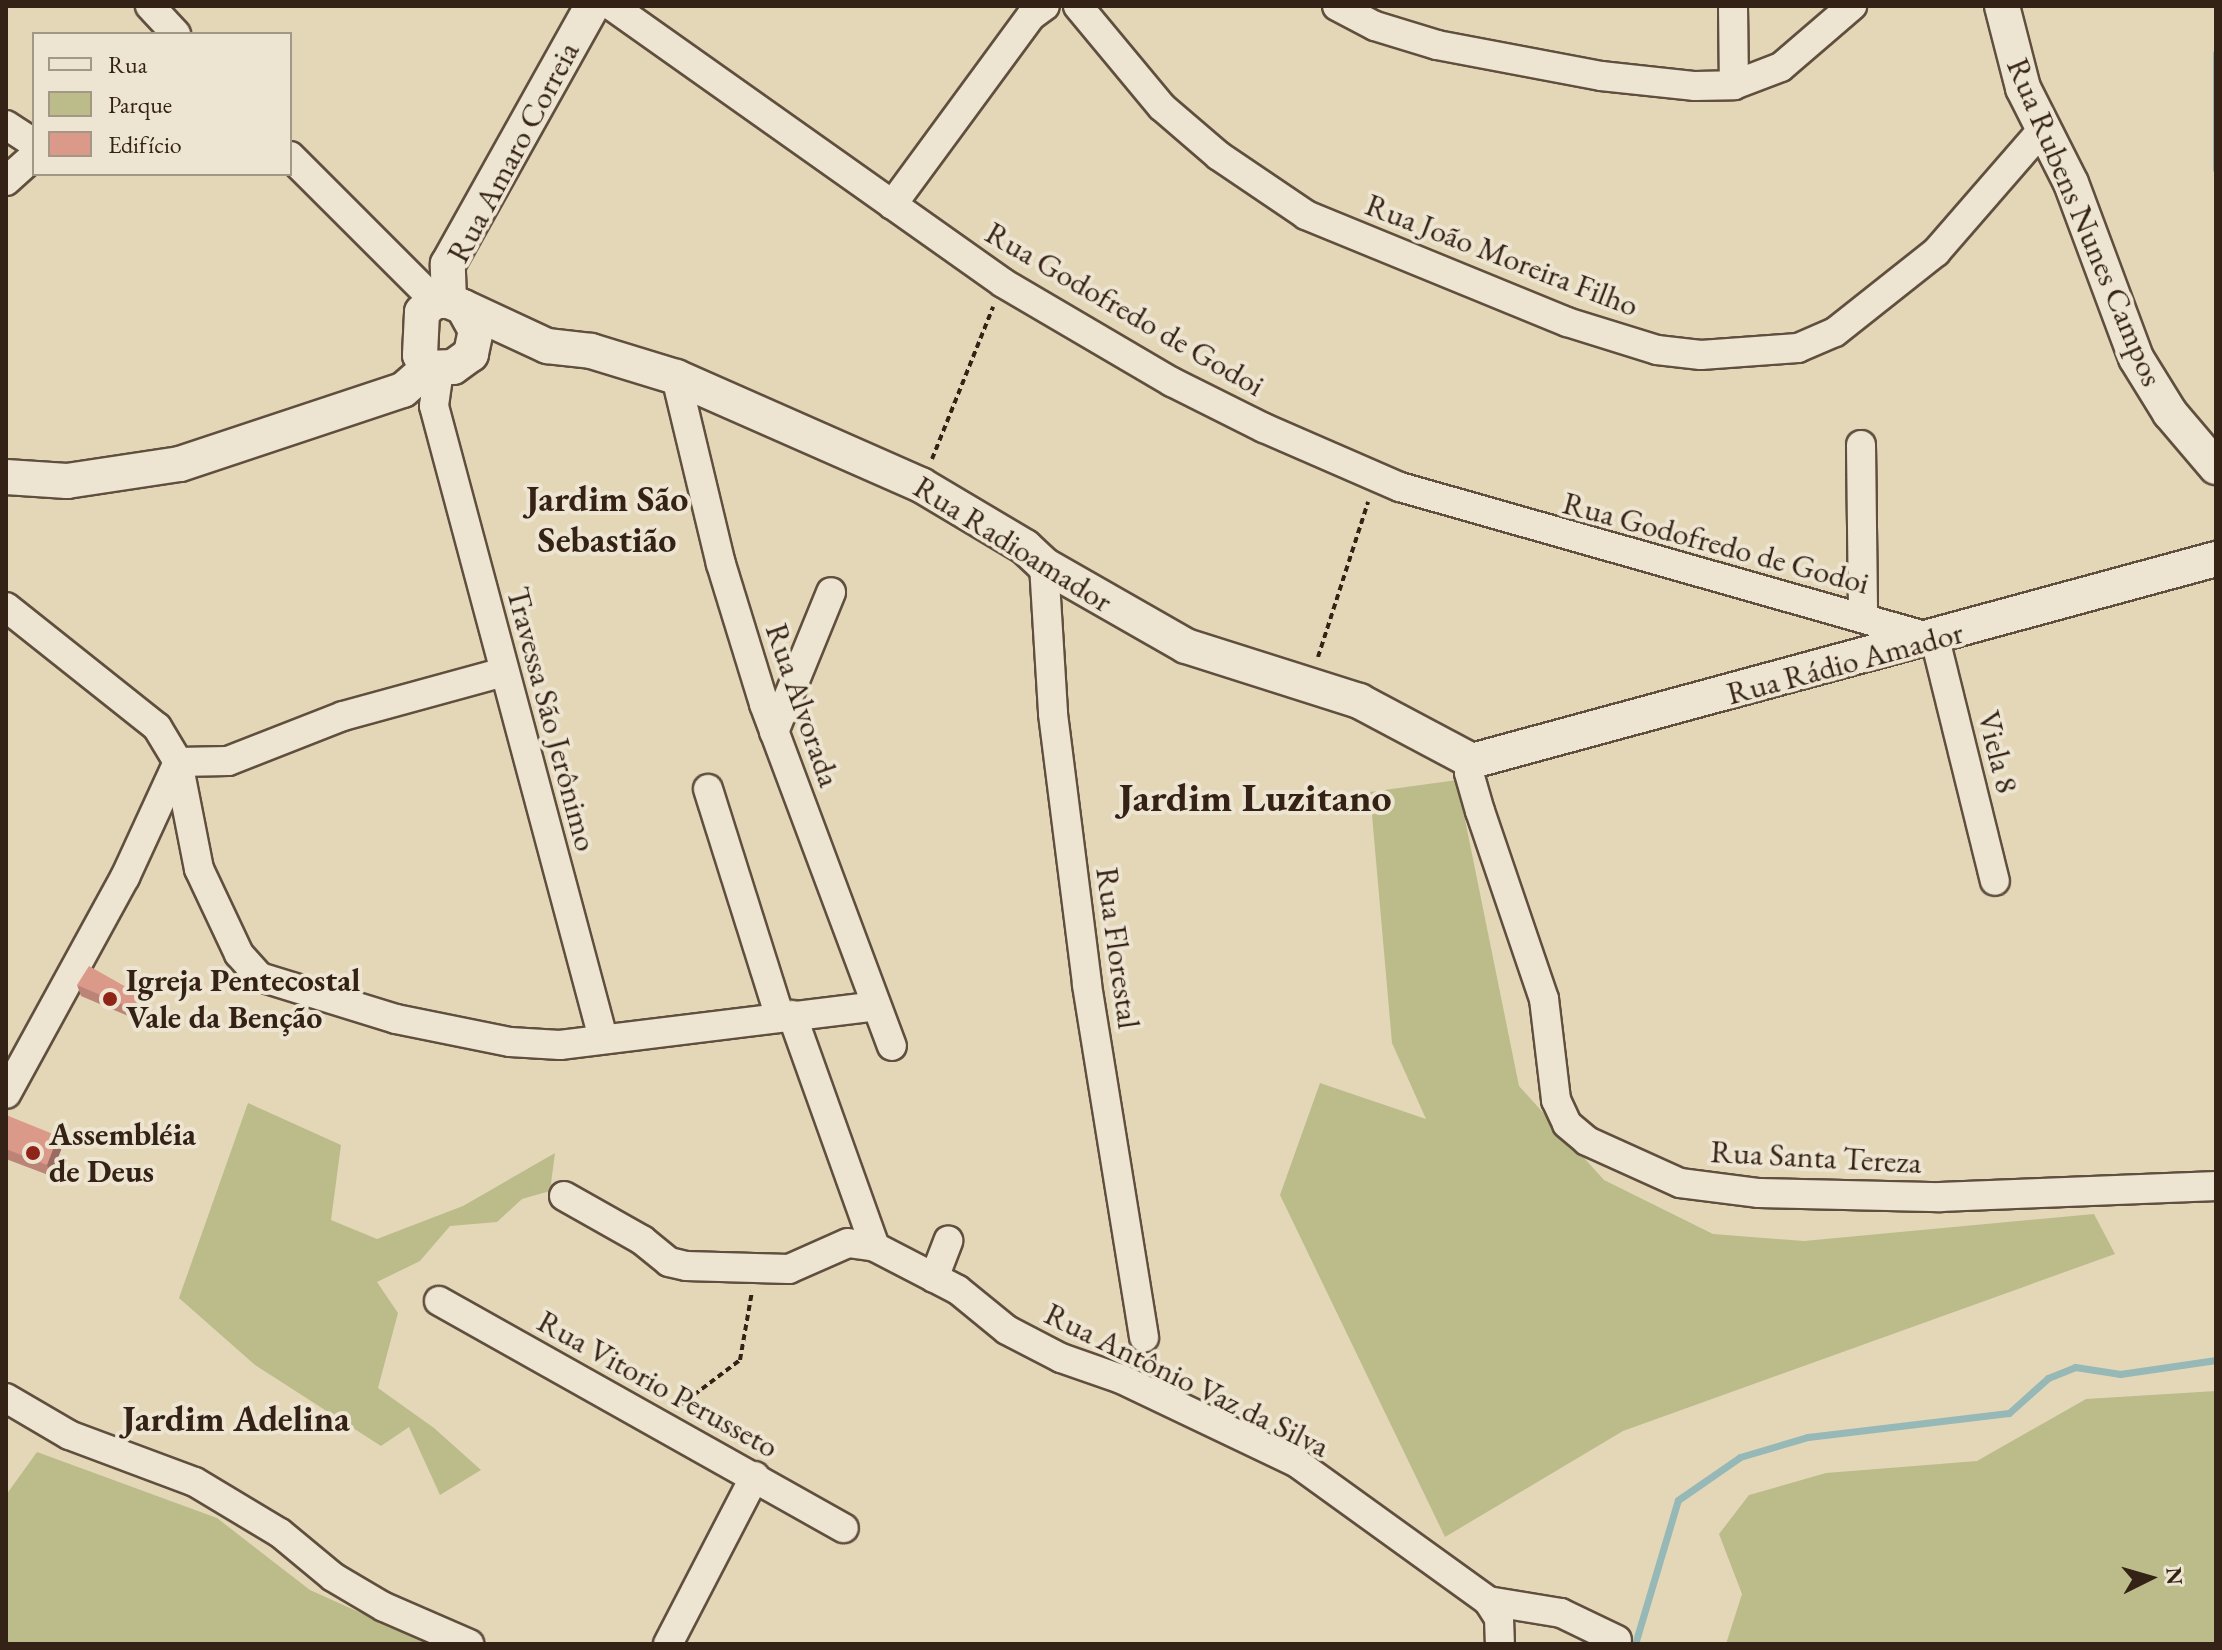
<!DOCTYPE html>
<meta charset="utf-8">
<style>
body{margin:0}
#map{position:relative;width:2222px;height:1650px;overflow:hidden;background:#e3d7b8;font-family:"EB Garamond",serif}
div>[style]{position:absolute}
.green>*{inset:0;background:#bbbc8a}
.stream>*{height:7px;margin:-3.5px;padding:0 3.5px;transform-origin:3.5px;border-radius:3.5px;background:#96b8b6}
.path>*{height:4px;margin-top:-2px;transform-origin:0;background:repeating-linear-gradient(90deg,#352216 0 6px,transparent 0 10px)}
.roads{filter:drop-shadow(2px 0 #604f3e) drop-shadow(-2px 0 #604f3e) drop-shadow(0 2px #604f3e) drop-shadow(0 -2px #604f3e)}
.minor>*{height:28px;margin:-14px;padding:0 14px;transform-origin:14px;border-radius:14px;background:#ede5d1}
.tertiary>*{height:34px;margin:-17px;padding:0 17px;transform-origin:17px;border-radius:17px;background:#ede5d1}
.wall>*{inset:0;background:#bc8477}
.shaded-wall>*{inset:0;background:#996b61}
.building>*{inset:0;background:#db998a}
.dots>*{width:22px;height:22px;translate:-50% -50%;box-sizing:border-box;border:4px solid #ede5d1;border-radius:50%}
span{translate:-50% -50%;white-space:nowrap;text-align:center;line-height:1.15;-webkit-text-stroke:8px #ede5d1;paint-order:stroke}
.street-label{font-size:32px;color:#352216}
.poi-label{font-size:32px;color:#352216;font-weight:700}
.left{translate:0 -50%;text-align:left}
.quarter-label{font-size:36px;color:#352216;font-weight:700}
.district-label{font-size:40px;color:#352216;font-weight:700}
.frame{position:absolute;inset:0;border:8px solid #352216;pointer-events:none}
.legend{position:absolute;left:32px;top:32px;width:260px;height:144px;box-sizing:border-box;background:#ede5d1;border:2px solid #a39786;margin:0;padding:10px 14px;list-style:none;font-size:24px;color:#352216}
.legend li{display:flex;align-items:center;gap:16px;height:40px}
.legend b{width:40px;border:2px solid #a39786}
.north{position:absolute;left:2110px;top:1538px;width:80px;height:80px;-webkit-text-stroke:6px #ede5d1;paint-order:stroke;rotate:85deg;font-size:22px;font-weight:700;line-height:32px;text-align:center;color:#352216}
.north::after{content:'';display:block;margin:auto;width:28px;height:36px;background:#352216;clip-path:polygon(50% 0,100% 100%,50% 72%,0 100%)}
</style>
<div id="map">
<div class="green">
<i style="clip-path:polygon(1457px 780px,1519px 1086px,1604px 1180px,1713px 1234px,1804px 1241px,2094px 1214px,2115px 1254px,1623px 1431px,1445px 1537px,1280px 1195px,1320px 1083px,1426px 1119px,1392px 1043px,1370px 792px)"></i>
<i style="clip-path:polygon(248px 1103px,341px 1145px,331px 1220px,377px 1239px,463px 1206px,555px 1153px,550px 1191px,522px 1199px,497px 1222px,450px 1226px,420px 1261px,377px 1282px,398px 1313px,378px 1388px,434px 1428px,481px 1470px,440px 1495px,409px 1427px,381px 1446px,255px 1365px,179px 1298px)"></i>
<i style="clip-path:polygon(2216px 1391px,2216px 1644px,1726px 1644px,1742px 1594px,1719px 1534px,1749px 1495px,1826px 1473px,1977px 1461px,2086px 1399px)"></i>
<i style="clip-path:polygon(37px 1452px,217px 1518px,310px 1590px,430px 1644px,6px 1644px,6px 1495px)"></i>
</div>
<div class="stream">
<i style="left:2216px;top:53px;width:116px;rotate:90deg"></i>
<i style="left:1635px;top:1644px;width:150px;rotate:-73.4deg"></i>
<i style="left:1678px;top:1500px;width:75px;rotate:-34.7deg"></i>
<i style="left:1740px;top:1457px;width:71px;rotate:-16.4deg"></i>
<i style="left:1808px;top:1437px;width:202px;rotate:-6.8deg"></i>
<i style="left:2009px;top:1413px;width:52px;rotate:-41.9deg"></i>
<i style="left:2048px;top:1378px;width:29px;rotate:-22deg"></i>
<i style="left:2075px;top:1367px;width:46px;rotate:8.8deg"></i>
<i style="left:2120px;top:1374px;width:97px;rotate:-8.3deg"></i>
</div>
<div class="path">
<i style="left:932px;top:459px;width:164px;rotate:-68.1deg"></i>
<i style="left:1318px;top:657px;width:163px;rotate:-72.1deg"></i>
<i style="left:678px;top:1407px;width:78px;rotate:-37.2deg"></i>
<i style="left:740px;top:1360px;width:70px;rotate:-80.1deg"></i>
</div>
<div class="roads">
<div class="minor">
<i style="left:150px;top:6px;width:38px;rotate:47deg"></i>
<i style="left:612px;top:6px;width:479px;rotate:35.3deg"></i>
<i style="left:1003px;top:283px;width:196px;rotate:30.4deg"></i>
<i style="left:1172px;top:382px;width:103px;rotate:26.6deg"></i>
<i style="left:1264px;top:428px;width:148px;rotate:23.5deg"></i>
<i style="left:1400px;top:487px;width:556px;rotate:15.86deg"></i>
<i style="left:1935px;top:639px;width:249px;rotate:76.1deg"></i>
<i style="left:1078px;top:6px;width:131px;rotate:50.3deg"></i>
<i style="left:1162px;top:107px;width:75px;rotate:40.7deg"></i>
<i style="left:1219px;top:156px;width:105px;rotate:34.1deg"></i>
<i style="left:1306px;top:215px;width:282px;rotate:22.3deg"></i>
<i style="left:1567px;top:322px;width:94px;rotate:17.3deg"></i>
<i style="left:1657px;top:350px;width:44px;rotate:6.5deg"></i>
<i style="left:1701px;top:355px;width:97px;rotate:-4.1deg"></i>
<i style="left:1798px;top:348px;width:40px;rotate:-23.4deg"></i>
<i style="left:1835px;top:332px;width:129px;rotate:-38.4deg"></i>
<i style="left:1936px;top:252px;width:163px;rotate:-49deg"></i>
<i style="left:1337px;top:6px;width:43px;rotate:27.8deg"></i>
<i style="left:1375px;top:26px;width:65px;rotate:17deg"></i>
<i style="left:1437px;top:45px;width:167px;rotate:10.7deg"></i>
<i style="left:1601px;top:76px;width:95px;rotate:6.1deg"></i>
<i style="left:1695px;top:86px;width:39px;rotate:-1deg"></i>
<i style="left:1734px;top:85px;width:50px;rotate:-21deg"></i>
<i style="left:1781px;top:67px;width:94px;rotate:-40.7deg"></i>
<i style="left:1733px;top:6px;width:79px;rotate:89.3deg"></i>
<i style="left:6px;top:125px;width:33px;rotate:33deg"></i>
<i style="left:290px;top:156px;width:205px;rotate:45deg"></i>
<i style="left:6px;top:181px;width:38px;rotate:-42deg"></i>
<i style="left:892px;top:205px;width:235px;rotate:-53.7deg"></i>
<i style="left:1031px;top:16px;width:17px;rotate:-36deg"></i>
<i style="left:439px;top:370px;width:36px;rotate:98deg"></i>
<i style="left:434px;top:406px;width:654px;rotate:75.03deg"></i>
<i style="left:676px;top:377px;width:192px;rotate:76.5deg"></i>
<i style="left:721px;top:564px;width:146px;rotate:72.9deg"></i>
<i style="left:764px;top:704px;width:365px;rotate:69.5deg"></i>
<i style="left:1861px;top:445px;width:173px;rotate:89.3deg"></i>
<i style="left:1044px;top:565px;width:149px;rotate:86.5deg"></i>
<i style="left:1053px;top:714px;width:273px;rotate:82.8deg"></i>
<i style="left:1087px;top:985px;width:357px;rotate:80.8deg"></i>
<i style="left:6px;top:607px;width:193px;rotate:38.5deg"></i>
<i style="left:157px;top:727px;width:41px;rotate:59deg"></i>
<i style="left:178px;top:762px;width:127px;rotate:114.7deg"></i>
<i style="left:125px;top:877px;width:247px;rotate:118.7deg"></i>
<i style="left:504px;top:672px;width:167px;rotate:164.7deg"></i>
<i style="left:343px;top:716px;width:123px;rotate:158.6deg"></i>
<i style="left:228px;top:761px;width:50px;rotate:178.9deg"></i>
<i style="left:178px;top:762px;width:109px;rotate:78.9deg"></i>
<i style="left:199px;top:869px;width:94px;rotate:64.8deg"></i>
<i style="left:239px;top:954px;width:31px;rotate:48deg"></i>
<i style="left:260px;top:977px;width:142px;rotate:17.2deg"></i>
<i style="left:396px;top:1019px;width:116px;rotate:11.4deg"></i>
<i style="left:510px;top:1042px;width:50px;rotate:3.4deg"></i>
<i style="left:560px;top:1045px;width:318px;rotate:-7deg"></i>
<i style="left:774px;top:732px;width:151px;rotate:-67.8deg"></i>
<i style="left:1472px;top:761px;width:12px;rotate:104deg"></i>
<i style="left:1469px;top:773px;width:40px;rotate:74deg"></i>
<i style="left:1480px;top:811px;width:199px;rotate:71.2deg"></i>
<i style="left:1544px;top:999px;width:102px;rotate:83.2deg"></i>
<i style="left:1556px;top:1100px;width:26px;rotate:65deg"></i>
<i style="left:1567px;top:1124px;width:26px;rotate:40deg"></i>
<i style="left:1587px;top:1141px;width:102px;rotate:24.3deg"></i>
<i style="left:1680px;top:1183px;width:80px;rotate:7.2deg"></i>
<i style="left:1759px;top:1193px;width:182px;rotate:1.3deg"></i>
<i style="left:1941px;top:1197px;width:275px;rotate:-2.3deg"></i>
<i style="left:708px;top:789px;width:239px;rotate:72.5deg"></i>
<i style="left:792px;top:1015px;width:246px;rotate:70.3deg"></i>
<i style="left:564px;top:1196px;width:90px;rotate:29.4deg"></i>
<i style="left:642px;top:1240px;width:35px;rotate:39deg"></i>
<i style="left:669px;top:1262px;width:17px;rotate:13deg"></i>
<i style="left:686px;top:1266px;width:103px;rotate:1.7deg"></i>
<i style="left:789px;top:1269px;width:64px;rotate:-23.8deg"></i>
<i style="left:848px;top:1243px;width:27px;rotate:8deg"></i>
<i style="left:875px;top:1247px;width:93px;rotate:27.4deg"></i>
<i style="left:958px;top:1290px;width:63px;rotate:39.2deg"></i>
<i style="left:1007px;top:1330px;width:61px;rotate:27.4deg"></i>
<i style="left:1061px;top:1358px;width:64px;rotate:19.3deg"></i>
<i style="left:1121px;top:1379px;width:195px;rotate:25.5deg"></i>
<i style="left:1297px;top:1463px;width:236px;rotate:35.8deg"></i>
<i style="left:1488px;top:1601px;width:20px;rotate:57deg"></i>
<i style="left:1499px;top:1618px;width:26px;rotate:88deg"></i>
<i style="left:934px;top:1278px;width:40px;rotate:-69deg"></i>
<i style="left:439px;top:1301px;width:464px;rotate:29.3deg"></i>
<i style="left:6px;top:1398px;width:73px;rotate:30.4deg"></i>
<i style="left:69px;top:1435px;width:134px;rotate:20.5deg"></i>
<i style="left:195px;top:1482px;width:99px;rotate:31deg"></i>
<i style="left:280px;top:1533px;width:69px;rotate:39.7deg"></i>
<i style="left:333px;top:1577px;width:59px;rotate:30.5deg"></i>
<i style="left:384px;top:1607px;width:93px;rotate:23.5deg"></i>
<i style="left:1488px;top:1601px;width:74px;rotate:9.3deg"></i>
<i style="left:1561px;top:1613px;width:62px;rotate:25.7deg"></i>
<i style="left:668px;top:1644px;width:189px;rotate:-62.6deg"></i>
</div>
<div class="tertiary">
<i style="left:2002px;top:6px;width:85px;rotate:75.6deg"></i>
<i style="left:2023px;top:88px;width:106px;rotate:63.2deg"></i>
<i style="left:2071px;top:183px;width:187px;rotate:69.6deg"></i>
<i style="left:2136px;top:358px;width:65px;rotate:58.3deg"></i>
<i style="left:2170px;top:413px;width:71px;rotate:49.6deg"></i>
<i style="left:449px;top:301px;width:37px;rotate:-92deg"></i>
<i style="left:448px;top:264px;width:295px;rotate:-60.8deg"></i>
<i style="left:463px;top:307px;width:26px;rotate:61deg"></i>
<i style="left:476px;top:330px;width:25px;rotate:102deg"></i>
<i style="left:471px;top:354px;width:22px;rotate:144deg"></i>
<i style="left:453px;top:367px;width:25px;rotate:178deg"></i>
<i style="left:428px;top:368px;width:15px;rotate:-122deg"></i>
<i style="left:420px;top:355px;width:43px;rotate:-87.3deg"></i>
<i style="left:422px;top:312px;width:17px;rotate:-40deg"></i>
<i style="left:435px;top:301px;width:14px"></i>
<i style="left:449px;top:301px;width:15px;rotate:23deg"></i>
<i style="left:463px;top:307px;width:93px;rotate:24.9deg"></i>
<i style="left:547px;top:346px;width:44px;rotate:6.5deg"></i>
<i style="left:591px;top:351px;width:89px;rotate:17deg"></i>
<i style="left:676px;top:377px;width:268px;rotate:23.8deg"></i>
<i style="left:921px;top:485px;width:121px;rotate:30.8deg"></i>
<i style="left:1025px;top:547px;width:26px;rotate:43deg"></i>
<i style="left:1044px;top:565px;width:163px;rotate:29.7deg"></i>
<i style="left:1186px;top:646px;width:182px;rotate:17.6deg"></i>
<i style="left:1359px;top:701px;width:128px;rotate:28deg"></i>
<i style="left:1472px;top:761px;width:771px;rotate:-15.19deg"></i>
<i style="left:6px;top:477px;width:61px;rotate:3.8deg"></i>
<i style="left:67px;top:481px;width:114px;rotate:-8.6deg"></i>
<i style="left:180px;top:464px;width:235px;rotate:-18.4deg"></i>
<i style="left:403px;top:390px;width:33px;rotate:-41deg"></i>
</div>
</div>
<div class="wall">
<i style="clip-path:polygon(77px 985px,149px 1000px,153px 1012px,147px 1024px,81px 996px)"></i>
<i style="clip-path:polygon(6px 1115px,62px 1147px,51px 1176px,6px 1159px)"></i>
</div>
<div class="shaded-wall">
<i style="clip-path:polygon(149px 1000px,153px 1012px,147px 1024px,143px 1013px)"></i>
<i style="clip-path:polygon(58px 1136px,62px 1147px,51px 1176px,47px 1165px)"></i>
</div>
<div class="building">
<i style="clip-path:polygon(89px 966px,149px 1000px,143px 1013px,77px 985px)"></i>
<i style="clip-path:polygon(6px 1115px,58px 1136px,47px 1165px,6px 1149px)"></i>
</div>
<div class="dots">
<i style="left:110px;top:999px;background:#8f2418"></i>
<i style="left:33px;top:1153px;background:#8f2418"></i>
</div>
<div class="street-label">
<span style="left:513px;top:152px;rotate:-62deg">Rua Amaro Correia</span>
<span style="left:2085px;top:222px;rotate:67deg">Rua Rubens Nunes Campos</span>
<span style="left:1502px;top:255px;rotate:21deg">Rua João Moreira Filho</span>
<span style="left:1125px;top:309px;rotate:30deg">Rua Godofredo de Godoi</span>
<span style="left:1716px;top:543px;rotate:15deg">Rua Godofredo de Godoi</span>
<span style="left:1013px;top:544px;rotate:32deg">Rua Radioamador</span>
<span style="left:1845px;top:663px;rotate:-15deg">Rua Rádio Amador</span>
<span style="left:803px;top:705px;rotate:71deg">Rua Alvorada</span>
<span style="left:552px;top:719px;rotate:75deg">Travessa São Jerônimo</span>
<span style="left:1998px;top:752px;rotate:76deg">Viela 8</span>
<span style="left:1118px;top:948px;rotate:82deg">Rua Florestal</span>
<span style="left:1816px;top:1157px;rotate:3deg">Rua Santa Tereza</span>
<span style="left:1187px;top:1380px;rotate:26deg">Rua Antônio Vaz da Silva</span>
<span style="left:658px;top:1384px;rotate:29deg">Rua Vitorio Perusseto</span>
</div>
<div class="poi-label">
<span class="left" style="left:126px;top:999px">Igreja Pentecostal<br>Vale da Benção</span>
<span class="left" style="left:49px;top:1153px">Assembléia<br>de Deus</span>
</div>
<div class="quarter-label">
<span style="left:607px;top:519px">Jardim São<br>Sebastião</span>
<span style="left:236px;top:1419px">Jardim Adelina</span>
</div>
<div class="district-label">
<span style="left:1255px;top:797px">Jardim Luzitano</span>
</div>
<div class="frame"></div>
<ul class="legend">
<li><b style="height:10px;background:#ede5d1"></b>Rua</li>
<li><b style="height:22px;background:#bbbc8a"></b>Parque</li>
<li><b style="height:22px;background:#db998a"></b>Edifício</li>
</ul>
<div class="north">N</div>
</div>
